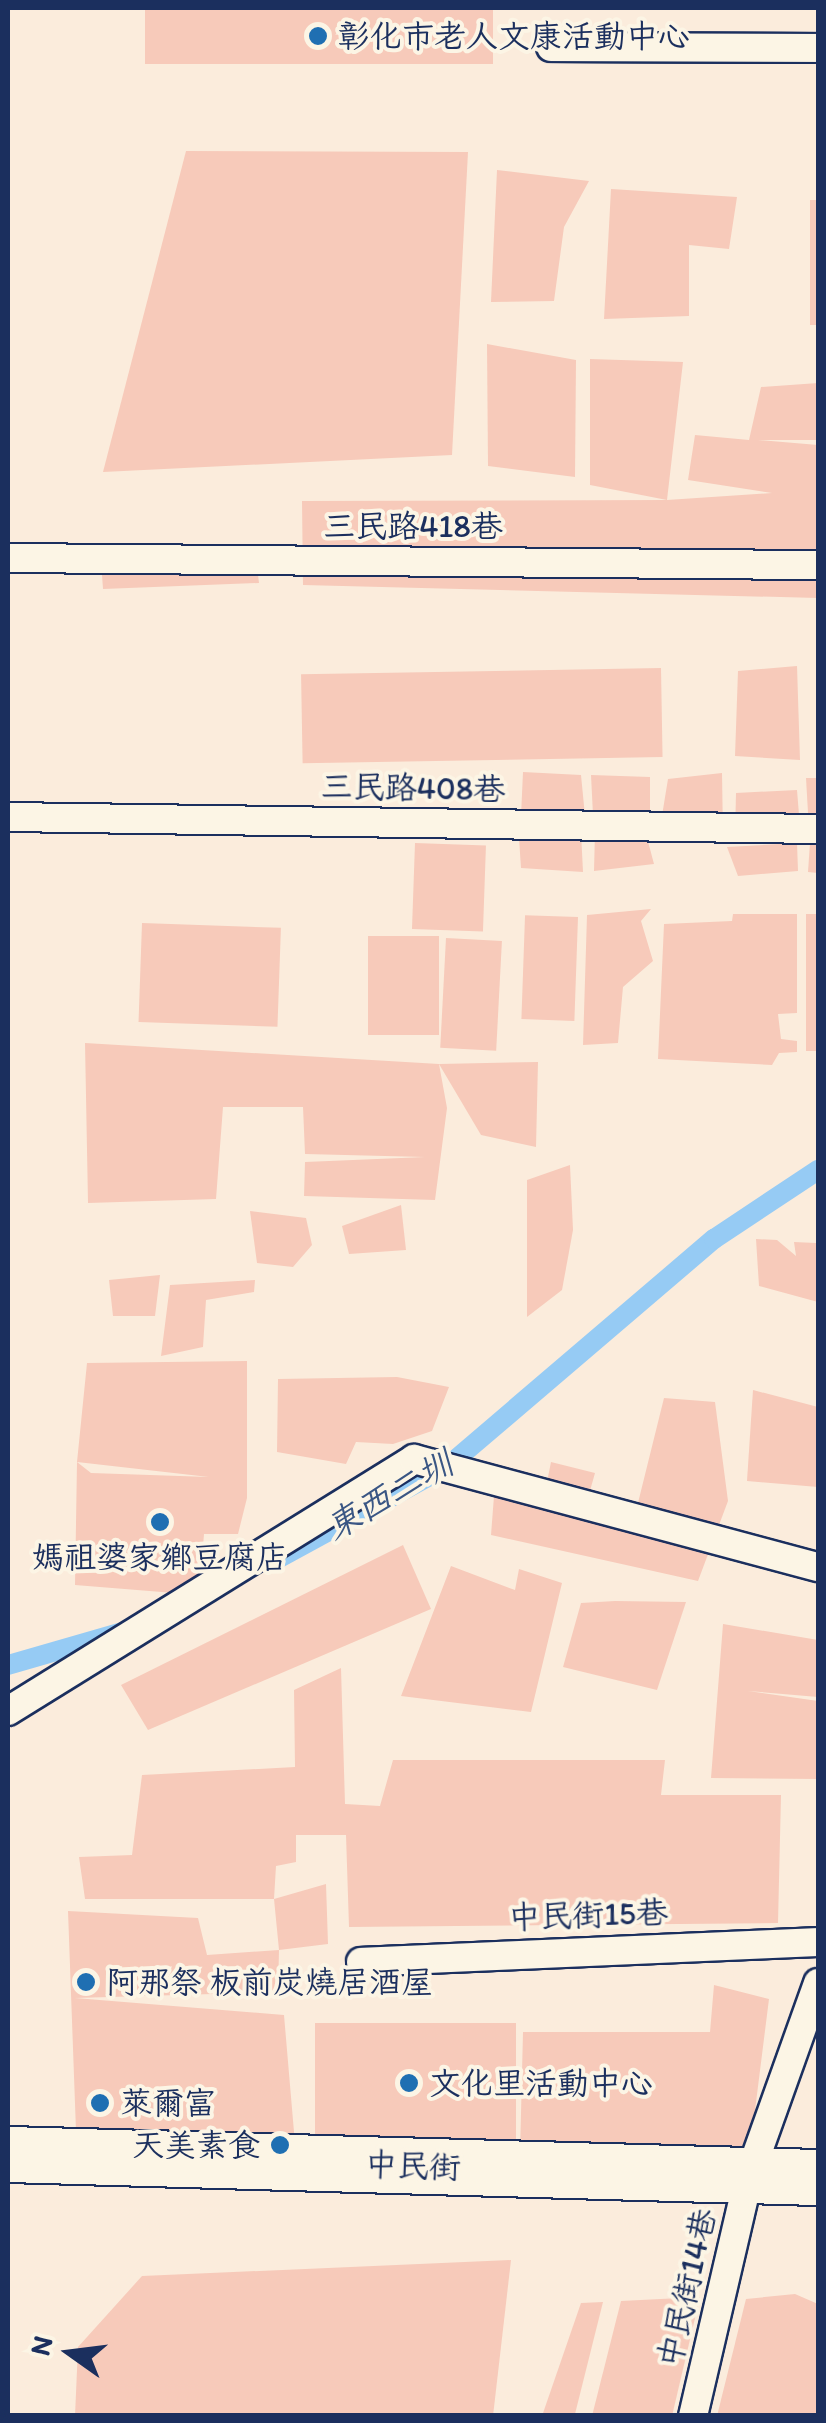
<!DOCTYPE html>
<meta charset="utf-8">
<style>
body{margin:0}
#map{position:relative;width:826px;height:2423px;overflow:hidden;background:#fbecdc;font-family:Itim,"LXGW WenKai TC",sans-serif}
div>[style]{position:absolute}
.stream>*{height:20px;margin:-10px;padding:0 10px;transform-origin:10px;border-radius:10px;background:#96cbf4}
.building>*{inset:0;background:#f7caba;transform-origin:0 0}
.roads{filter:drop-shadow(2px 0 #1b2f5e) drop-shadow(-2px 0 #1b2f5e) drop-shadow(0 2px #1b2f5e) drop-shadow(0 -2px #1b2f5e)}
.lane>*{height:28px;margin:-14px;padding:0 14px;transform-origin:14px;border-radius:14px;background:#fcf5e5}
.street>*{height:55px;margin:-27.5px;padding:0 27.5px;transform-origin:27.5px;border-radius:27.5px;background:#fcf5e5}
.dots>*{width:28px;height:28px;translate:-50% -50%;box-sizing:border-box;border:5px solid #fcf5e5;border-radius:50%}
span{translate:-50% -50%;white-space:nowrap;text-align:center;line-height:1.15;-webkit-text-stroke:8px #fcf5e5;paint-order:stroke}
.poi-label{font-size:32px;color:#1b2f5e}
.left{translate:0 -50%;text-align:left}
.right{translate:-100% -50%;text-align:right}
.street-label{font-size:32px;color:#1b2f5e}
.water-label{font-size:35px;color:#3a5684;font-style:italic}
.frame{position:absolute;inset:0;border:10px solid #1b2f5e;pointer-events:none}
.north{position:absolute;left:20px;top:2303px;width:100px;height:100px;-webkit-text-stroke:8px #fcf5e5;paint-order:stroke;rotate:284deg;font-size:28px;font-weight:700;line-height:40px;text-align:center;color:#1b2f5e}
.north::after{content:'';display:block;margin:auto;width:35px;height:45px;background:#1b2f5e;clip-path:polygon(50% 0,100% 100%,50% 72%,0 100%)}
</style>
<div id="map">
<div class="stream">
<i style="left:270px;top:1563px;width:203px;rotate:-28.6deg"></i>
<i style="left:448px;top:1466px;width:350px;rotate:-40.5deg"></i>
<i style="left:714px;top:1239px;width:125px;rotate:-33.6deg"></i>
<i style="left:8px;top:1665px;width:119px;rotate:-16.1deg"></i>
</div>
<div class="building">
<i style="left:145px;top:8px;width:348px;height:56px"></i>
<i style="clip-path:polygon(186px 151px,468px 152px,452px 455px,103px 472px)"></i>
<i style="clip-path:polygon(497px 170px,589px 181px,564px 227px,554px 301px,491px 302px)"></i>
<i style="clip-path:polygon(611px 189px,737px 197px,729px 249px,689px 245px,689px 316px,604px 319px)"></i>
<i style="left:810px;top:200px;width:8px;height:125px"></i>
<i style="clip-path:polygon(487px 344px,576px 360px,575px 477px,488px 466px)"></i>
<i style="clip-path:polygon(590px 359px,683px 362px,667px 500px,772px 493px,688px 480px,695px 435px,749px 440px,761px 387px,818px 383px,818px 440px,758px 440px,818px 445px,818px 598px,303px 585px,302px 501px,667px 500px,590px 485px)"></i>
<i style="clip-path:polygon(100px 546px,255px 552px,259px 583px,103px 589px)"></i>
<i style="clip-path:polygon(797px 666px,800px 760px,735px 756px,738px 671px)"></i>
<i style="left:661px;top:668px;width:89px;height:360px;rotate:89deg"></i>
<i style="clip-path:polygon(523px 772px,581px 775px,585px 816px,521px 816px)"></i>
<i style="clip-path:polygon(722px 773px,723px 836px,659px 834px,668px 779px)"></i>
<i style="clip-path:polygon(591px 775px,650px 777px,650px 821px,593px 815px)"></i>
<i style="clip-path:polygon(806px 778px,818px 778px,818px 831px,809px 830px)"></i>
<i style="clip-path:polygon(797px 790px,800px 827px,735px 836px,736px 793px)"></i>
<i style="clip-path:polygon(581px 832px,583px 872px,521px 868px,519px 838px)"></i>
<i style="clip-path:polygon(595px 832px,646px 834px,654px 864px,594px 871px)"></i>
<i style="left:415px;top:843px;width:71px;height:86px;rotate:2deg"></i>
<i style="clip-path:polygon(797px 843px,798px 871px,738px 876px,727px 847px)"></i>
<i style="clip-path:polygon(810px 843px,818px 843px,818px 873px,808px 872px)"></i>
<i style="clip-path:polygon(651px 909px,641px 921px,653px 961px,623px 987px,618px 1043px,583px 1045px,587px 915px)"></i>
<i style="clip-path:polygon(733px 914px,797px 914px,797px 1013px,778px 1014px,781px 1039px,797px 1041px,797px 1052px,779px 1053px,772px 1065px,658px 1059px,664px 924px,732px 921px)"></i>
<i style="left:806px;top:914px;width:12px;height:137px"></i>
<i style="left:578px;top:917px;width:104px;height:53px;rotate:92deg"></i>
<i style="left:142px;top:923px;width:139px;height:99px;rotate:2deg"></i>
<i style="left:368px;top:936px;width:71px;height:99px"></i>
<i style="left:446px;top:938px;width:56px;height:110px;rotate:3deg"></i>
<i style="clip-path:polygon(85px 1043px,439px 1064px,447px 1108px,435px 1200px,304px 1196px,305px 1162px,425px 1157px,305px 1154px,303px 1107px,223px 1107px,216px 1199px,88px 1203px)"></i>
<i style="clip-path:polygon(538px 1062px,536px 1147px,481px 1135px,439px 1064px)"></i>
<i style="clip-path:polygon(570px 1165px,573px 1230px,562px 1290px,527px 1317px,527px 1180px)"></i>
<i style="clip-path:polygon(401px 1205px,406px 1250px,349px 1254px,342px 1226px)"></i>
<i style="clip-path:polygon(250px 1211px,306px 1218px,312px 1245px,293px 1267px,257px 1263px)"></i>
<i style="clip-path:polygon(756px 1239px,777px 1240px,796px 1256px,794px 1242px,816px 1243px,818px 1302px,759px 1286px)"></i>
<i style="clip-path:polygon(160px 1275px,155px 1316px,113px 1316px,109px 1280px)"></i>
<i style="clip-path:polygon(255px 1280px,254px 1292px,206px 1300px,203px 1347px,161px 1356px,170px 1285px)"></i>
<i style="clip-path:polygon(247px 1361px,247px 1498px,238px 1534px,204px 1534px,199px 1595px,75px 1585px,77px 1462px,91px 1473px,209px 1477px,77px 1462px,87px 1363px)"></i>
<i style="clip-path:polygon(397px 1377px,449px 1387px,432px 1431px,393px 1444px,356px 1442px,346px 1464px,277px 1452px,278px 1379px)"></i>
<i style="clip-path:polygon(753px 1390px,818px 1407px,818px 1487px,747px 1481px)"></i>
<i style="clip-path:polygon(664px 1398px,715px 1402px,728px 1501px,698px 1581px,491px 1535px,495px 1483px,544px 1497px,551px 1462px,595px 1473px,584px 1512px,633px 1523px)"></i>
<i style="clip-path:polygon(403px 1545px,431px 1609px,148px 1730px,121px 1685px)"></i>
<i style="clip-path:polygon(451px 1566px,515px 1590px,519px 1569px,562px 1583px,531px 1712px,401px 1696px)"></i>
<i style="clip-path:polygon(615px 1601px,686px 1602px,657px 1690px,563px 1667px,581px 1603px)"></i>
<i style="clip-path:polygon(723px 1624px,818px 1640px,818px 1697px,748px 1691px,818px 1701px,818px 1779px,711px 1778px)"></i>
<i style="clip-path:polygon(341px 1668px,345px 1804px,380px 1806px,393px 1760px,665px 1760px,661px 1795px,781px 1795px,778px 1923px,349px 1927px,346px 1835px,296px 1835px,296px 1862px,276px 1866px,274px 1899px,326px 1884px,328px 1944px,279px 1950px,274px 1899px,85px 1899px,79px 1857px,132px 1855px,142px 1775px,295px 1767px,294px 1690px)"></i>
<i style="clip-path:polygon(68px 1911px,198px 1918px,207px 1955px,279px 1950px,278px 1992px,75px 1998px,284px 2015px,297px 2167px,76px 2131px)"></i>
<i style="clip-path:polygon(714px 1985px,769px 1999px,749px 2158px,520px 2154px,523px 2032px,710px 2032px)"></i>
<i style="left:315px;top:2023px;width:201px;height:119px"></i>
<i style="clip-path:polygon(511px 2260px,493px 2416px,75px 2416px,78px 2347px,142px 2276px)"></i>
<i style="clip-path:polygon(795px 2294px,818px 2304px,818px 2416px,717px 2416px,746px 2299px)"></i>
<i style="clip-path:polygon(700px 2297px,672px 2416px,592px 2416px,621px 2301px)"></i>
<i style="clip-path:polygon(603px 2302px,575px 2414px,542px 2416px,581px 2303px)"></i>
</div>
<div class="roads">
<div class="lane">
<i style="left:551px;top:47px;width:267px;rotate:0.2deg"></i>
<i style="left:8px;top:558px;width:810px;rotate:0.5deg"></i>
<i style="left:8px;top:817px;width:810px;rotate:0.85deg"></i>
<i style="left:8px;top:1711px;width:478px;rotate:-31.8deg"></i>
<i style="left:414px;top:1459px;width:418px;rotate:15deg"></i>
<i style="left:361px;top:1962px;width:457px;rotate:-2.5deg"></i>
<i style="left:693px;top:2416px;width:246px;rotate:-76.9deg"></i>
<i style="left:749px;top:2176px;width:205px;rotate:-70.3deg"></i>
</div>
<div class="street">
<i style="left:8px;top:2154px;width:810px;rotate:1.63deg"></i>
</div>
</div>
<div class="dots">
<i style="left:318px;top:36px;background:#1f6fb2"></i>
<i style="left:160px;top:1522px;background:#1f6fb2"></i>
<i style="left:86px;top:1982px;background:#1f6fb2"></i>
<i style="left:409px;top:2083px;background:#1f6fb2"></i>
<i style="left:100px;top:2103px;background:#1f6fb2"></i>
<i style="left:280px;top:2145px;background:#1f6fb2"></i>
</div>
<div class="poi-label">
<span class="left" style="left:338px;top:36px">彰化市老人文康活動中心</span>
<span style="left:160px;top:1557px">媽祖婆家鄉豆腐店</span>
<span class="left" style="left:106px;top:1982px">阿那祭 板前炭燒居酒屋</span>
<span class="left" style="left:429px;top:2083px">文化里活動中心</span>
<span class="left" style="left:120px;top:2103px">萊爾富</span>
<span class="right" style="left:260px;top:2145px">天美素食</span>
</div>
<div class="street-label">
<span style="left:413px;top:526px">三民路418巷</span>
<span style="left:413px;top:788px;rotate:1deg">三民路408巷</span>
<span style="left:588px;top:1915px;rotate:-2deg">中民街15巷</span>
<span style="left:413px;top:2166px;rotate:2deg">中民街</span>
<span style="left:687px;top:2288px;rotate:-77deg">中民街14巷</span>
</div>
<div class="water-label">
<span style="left:389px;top:1495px;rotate:-30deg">東西二圳</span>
</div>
<div class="frame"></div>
<div class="north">N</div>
</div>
